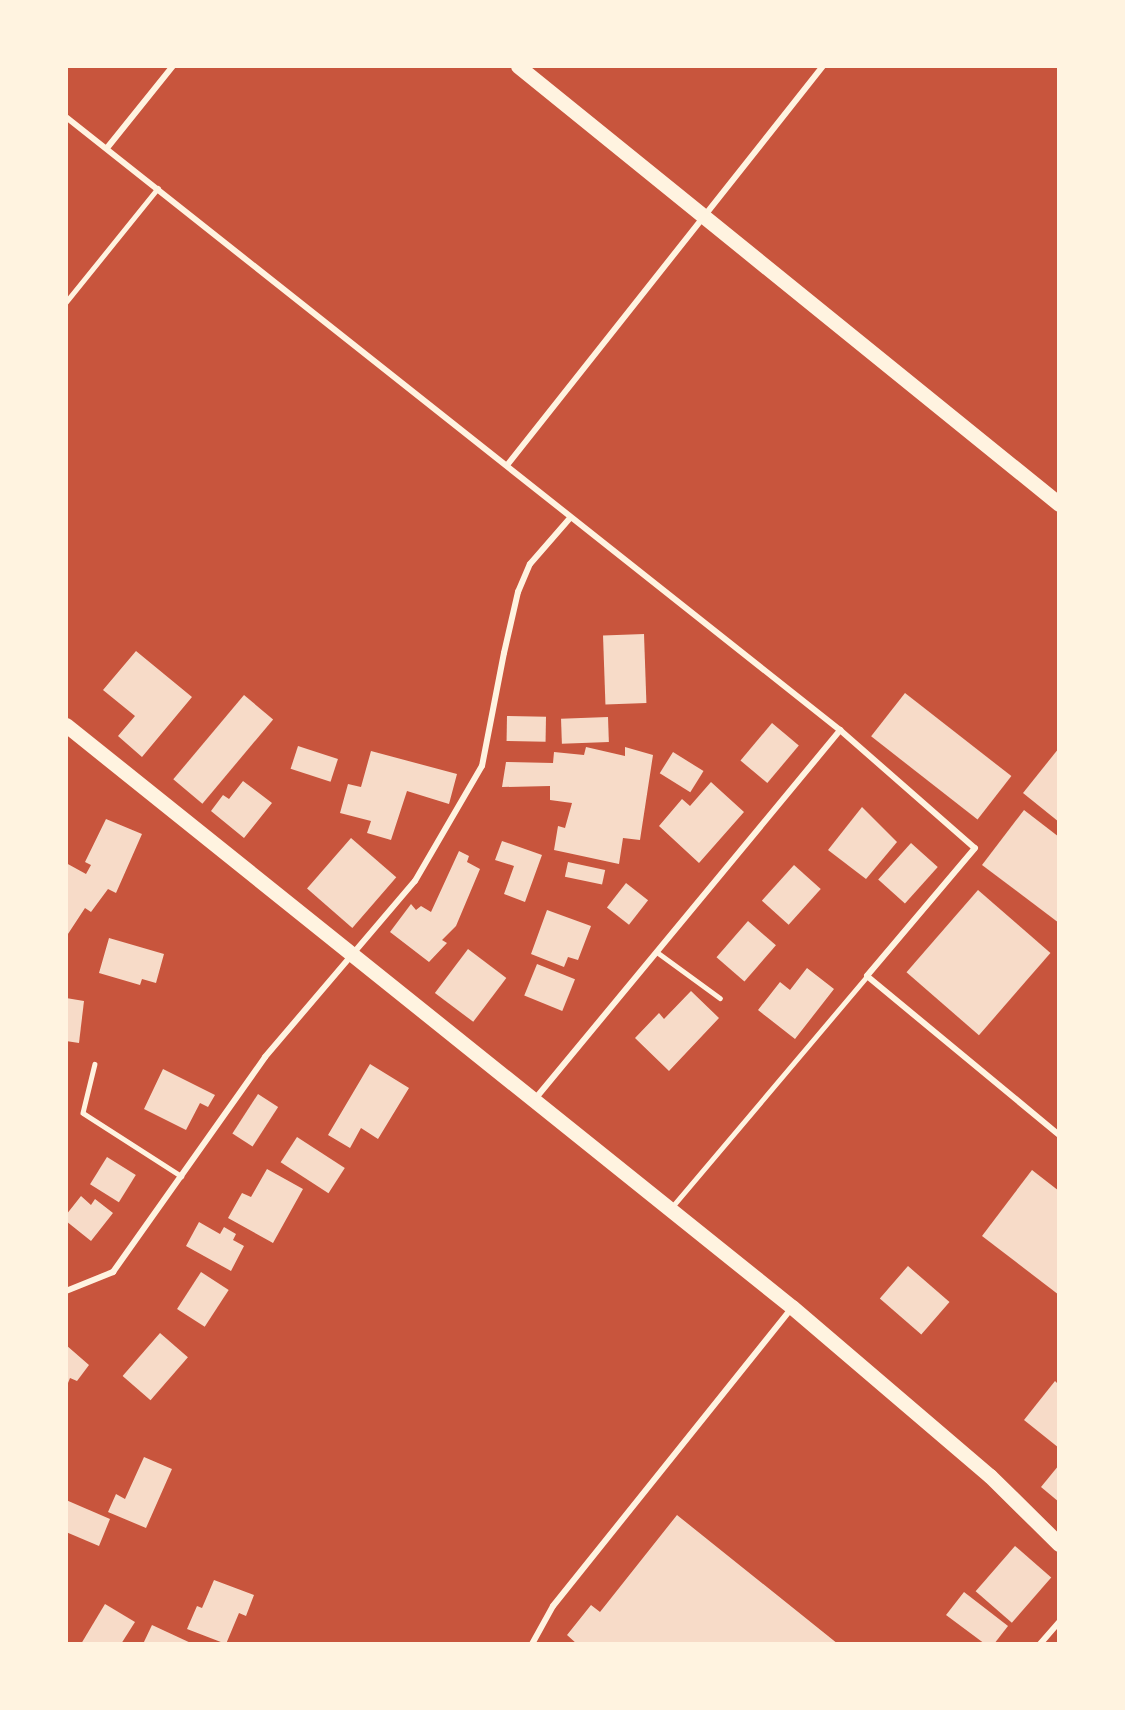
<!DOCTYPE html>
<style>
body{margin:0}
#map{position:relative;width:1125px;height:1710px;overflow:hidden;background:#c8553d;font-family:"PT Serif",serif}
div>[style]{position:absolute}
.building>*{inset:0;background:#f7dbc8;transform-origin:0 0}
.service>*{height:4.5px;margin:-2.25px;padding:0 2.25px;transform-origin:2.25px;border-radius:2.25px;background:#fff3e0}
.minor>*{height:6px;margin:-3px;padding:0 3px;transform-origin:3px;border-radius:3px;background:#fff3e0}
.primary>*{height:15px;margin:-7.5px;padding:0 7.5px;transform-origin:7.5px;border-radius:7.5px;background:#fff3e0}
span{translate:-50% -50%;white-space:nowrap;text-align:center;line-height:1.15;-webkit-text-stroke:6px #fff3e0;paint-order:stroke}
.frame{position:absolute;inset:0;border:68px solid #fff3e0;pointer-events:none}
</style>
<div id="map">
<div class="building">
<i style="left:644px;top:634px;width:69px;height:41px;rotate:88deg"></i>
<i style="clip-path:polygon(136px 651px,192px 697px,142px 757px,118px 736px,135px 716px,103px 690px)"></i>
<i style="left:905px;top:693px;width:135px;height:55px;rotate:38deg"></i>
<i style="left:244px;top:695px;width:38px;height:110px;rotate:40deg"></i>
<i style="left:507px;top:716px;width:39px;height:25px;rotate:1deg"></i>
<i style="left:608px;top:717px;width:25px;height:47px;rotate:88deg"></i>
<i style="left:772px;top:723px;width:35px;height:49px;rotate:40deg"></i>
<i style="left:298px;top:746px;width:42px;height:24px;rotate:18deg"></i>
<i style="clip-path:polygon(586px 747px,625px 756px,625px 747px,653px 755px,640px 840px,623px 838px,619px 864px,554px 850px,558px 826px,565px 828px,572px 803px,550px 800px,550px 786px,502px 787px,506px 762px,553px 763px,554px 752px,584px 755px)"></i>
<i style="clip-path:polygon(1059px 748px,1059px 822px,1023px 793px)"></i>
<i style="clip-path:polygon(371px 751px,457px 774px,449px 804px,407px 791px,391px 840px,367px 833px,371px 821px,340px 813px,348px 784px,361px 787px)"></i>
<i style="left:673px;top:752px;width:36px;height:25px;rotate:32deg"></i>
<i style="clip-path:polygon(243px 781px,272px 803px,244px 838px,211px 811px,223px 795px,229px 799px)"></i>
<i style="clip-path:polygon(711px 782px,744px 812px,699px 863px,659px 826px,682px 799px,690px 806px)"></i>
<i style="clip-path:polygon(862px 807px,897px 842px,866px 879px,828px 850px)"></i>
<i style="clip-path:polygon(1024px 810px,1059px 837px,1059px 923px,982px 865px)"></i>
<i style="clip-path:polygon(106px 819px,142px 834px,116px 893px,108px 889px,91px 912px,85px 908px,66px 937px,66px 863px,86px 874px,91px 865px,85px 862px)"></i>
<i style="left:351px;top:838px;width:60px;height:67px;rotate:41deg"></i>
<i style="clip-path:polygon(502px 841px,542px 855px,525px 902px,504px 894px,514px 866px,495px 860px)"></i>
<i style="left:911px;top:843px;width:36px;height:49px;rotate:42deg"></i>
<i style="clip-path:polygon(459px 851px,469px 856px,467px 862px,480px 869px,456px 926px,442px 940px,447px 943px,429px 962px,390px 932px,411px 904px,416px 910px,421px 906px,431px 912px)"></i>
<i style="left:568px;top:862px;width:38px;height:15px;rotate:12deg"></i>
<i style="left:794px;top:865px;width:36px;height:48px;rotate:42deg"></i>
<i style="left:626px;top:883px;width:28px;height:31px;rotate:38deg"></i>
<i style="left:978px;top:890px;width:96px;height:109px;rotate:41deg"></i>
<i style="clip-path:polygon(547px 910px,591px 926px,578px 960px,568px 957px,564px 967px,531px 954px)"></i>
<i style="left:748px;top:921px;width:37px;height:48px;rotate:41deg"></i>
<i style="clip-path:polygon(109px 938px,164px 954px,156px 983px,142px 979px,140px 985px,99px 973px)"></i>
<i style="left:468px;top:949px;width:48px;height:55px;rotate:37deg"></i>
<i style="left:537px;top:964px;width:41px;height:34px;rotate:22deg"></i>
<i style="clip-path:polygon(807px 968px,834px 989px,795px 1039px,758px 1010px,780px 982px,790px 990px)"></i>
<i style="clip-path:polygon(691px 991px,719px 1018px,669px 1071px,635px 1038px,659px 1013px,664px 1019px)"></i>
<i style="clip-path:polygon(66px 998px,84px 1001px,79px 1043px,66px 1041px)"></i>
<i style="clip-path:polygon(370px 1064px,409px 1088px,378px 1139px,361px 1128px,350px 1148px,328px 1135px)"></i>
<i style="clip-path:polygon(163px 1069px,215px 1095px,208px 1107px,200px 1103px,186px 1130px,144px 1109px)"></i>
<i style="left:258px;top:1094px;width:24px;height:47px;rotate:33deg"></i>
<i style="left:297px;top:1137px;width:57px;height:30px;rotate:33deg"></i>
<i style="left:107px;top:1157px;width:34px;height:32px;rotate:32deg"></i>
<i style="clip-path:polygon(267px 1169px,303px 1189px,273px 1243px,228px 1218px,242px 1193px,251px 1197px)"></i>
<i style="clip-path:polygon(1032px 1170px,1059px 1191px,1059px 1295px,982px 1236px)"></i>
<i style="clip-path:polygon(81px 1196px,91px 1205px,95px 1199px,113px 1213px,91px 1241px,66px 1221px,66px 1215px)"></i>
<i style="clip-path:polygon(199px 1222px,220px 1234px,224px 1227px,236px 1234px,233px 1240px,244px 1246px,231px 1271px,186px 1246px)"></i>
<i style="left:908px;top:1266px;width:55px;height:43px;rotate:41deg"></i>
<i style="left:201px;top:1272px;width:33px;height:44px;rotate:33deg"></i>
<i style="left:160px;top:1333px;width:37px;height:57px;rotate:41deg"></i>
<i style="clip-path:polygon(66px 1345px,89px 1365px,77px 1381px,70px 1378px,66px 1388px)"></i>
<i style="clip-path:polygon(1055px 1381px,1059px 1385px,1059px 1448px,1024px 1420px)"></i>
<i style="clip-path:polygon(144px 1457px,172px 1469px,146px 1528px,108px 1512px,116px 1494px,125px 1499px)"></i>
<i style="clip-path:polygon(1059px 1465px,1059px 1502px,1041px 1487px)"></i>
<i style="clip-path:polygon(66px 1500px,110px 1519px,99px 1546px,66px 1532px)"></i>
<i style="clip-path:polygon(677px 1515px,838px 1644px,577px 1644px,567px 1635px,591px 1605px,600px 1612px)"></i>
<i style="left:1015px;top:1546px;width:48px;height:60px;rotate:41deg"></i>
<i style="clip-path:polygon(214px 1580px,254px 1595px,246px 1616px,239px 1613px,226px 1644px,187px 1629px,197px 1606px,202px 1608px)"></i>
<i style="clip-path:polygon(964px 1592px,1008px 1626px,994px 1644px,985px 1644px,946px 1615px)"></i>
<i style="clip-path:polygon(105px 1604px,135px 1622px,121px 1644px,81px 1644px)"></i>
<i style="clip-path:polygon(152px 1625px,193px 1644px,143px 1644px)"></i>
</div>
<div class="service">
<i style="left:66px;top:302px;width:146px;rotate:-51.1deg"></i>
<i style="left:657px;top:952px;width:78px;rotate:36.1deg"></i>
<i style="left:95px;top:1064px;width:50px;rotate:103.8deg"></i>
<i style="left:83px;top:1113px;width:117px;rotate:32.7deg"></i>
<i style="left:672px;top:1207px;width:302px;rotate:-49.8deg"></i>
</div>
<div class="minor">
<i style="left:66px;top:117px;width:987px;rotate:38.38deg"></i>
<i style="left:840px;top:730px;width:179px;rotate:41.2deg"></i>
<i style="left:975px;top:848px;width:167px;rotate:130.2deg"></i>
<i style="left:867px;top:976px;width:249px;rotate:39.6deg"></i>
<i style="left:107px;top:148px;width:105px;rotate:-51.2deg"></i>
<i style="left:508px;top:464px;width:508px;rotate:-51.64deg"></i>
<i style="left:535px;top:1099px;width:479px;rotate:-50.4deg"></i>
<i style="left:66px;top:1291px;width:51px;rotate:-22deg"></i>
<i style="left:113px;top:1272px;width:263px;rotate:-54.7deg"></i>
<i style="left:265px;top:1057px;width:231px;rotate:-49.6deg"></i>
<i style="left:415px;top:881px;width:133px;rotate:-59.8deg"></i>
<i style="left:482px;top:766px;width:115px;rotate:-79deg"></i>
<i style="left:504px;top:653px;width:63px;rotate:-77.1deg"></i>
<i style="left:518px;top:592px;width:30px;rotate:-67deg"></i>
<i style="left:530px;top:564px;width:61px;rotate:-49deg"></i>
<i style="left:532px;top:1644px;width:43px;rotate:-61.1deg"></i>
<i style="left:553px;top:1606px;width:382px;rotate:-51.3deg"></i>
<i style="left:1040px;top:1644px;width:29px;rotate:-49deg"></i>
</div>
<div class="primary">
<i style="left:518px;top:66px;width:696px;rotate:38.99deg"></i>
<i style="left:66px;top:725px;width:930px;rotate:38.72deg"></i>
<i style="left:792px;top:1307px;width:260px;rotate:40.5deg"></i>
<i style="left:990px;top:1476px;width:97px;rotate:44.6deg"></i>
</div>
<div class="frame"></div>
</div>
